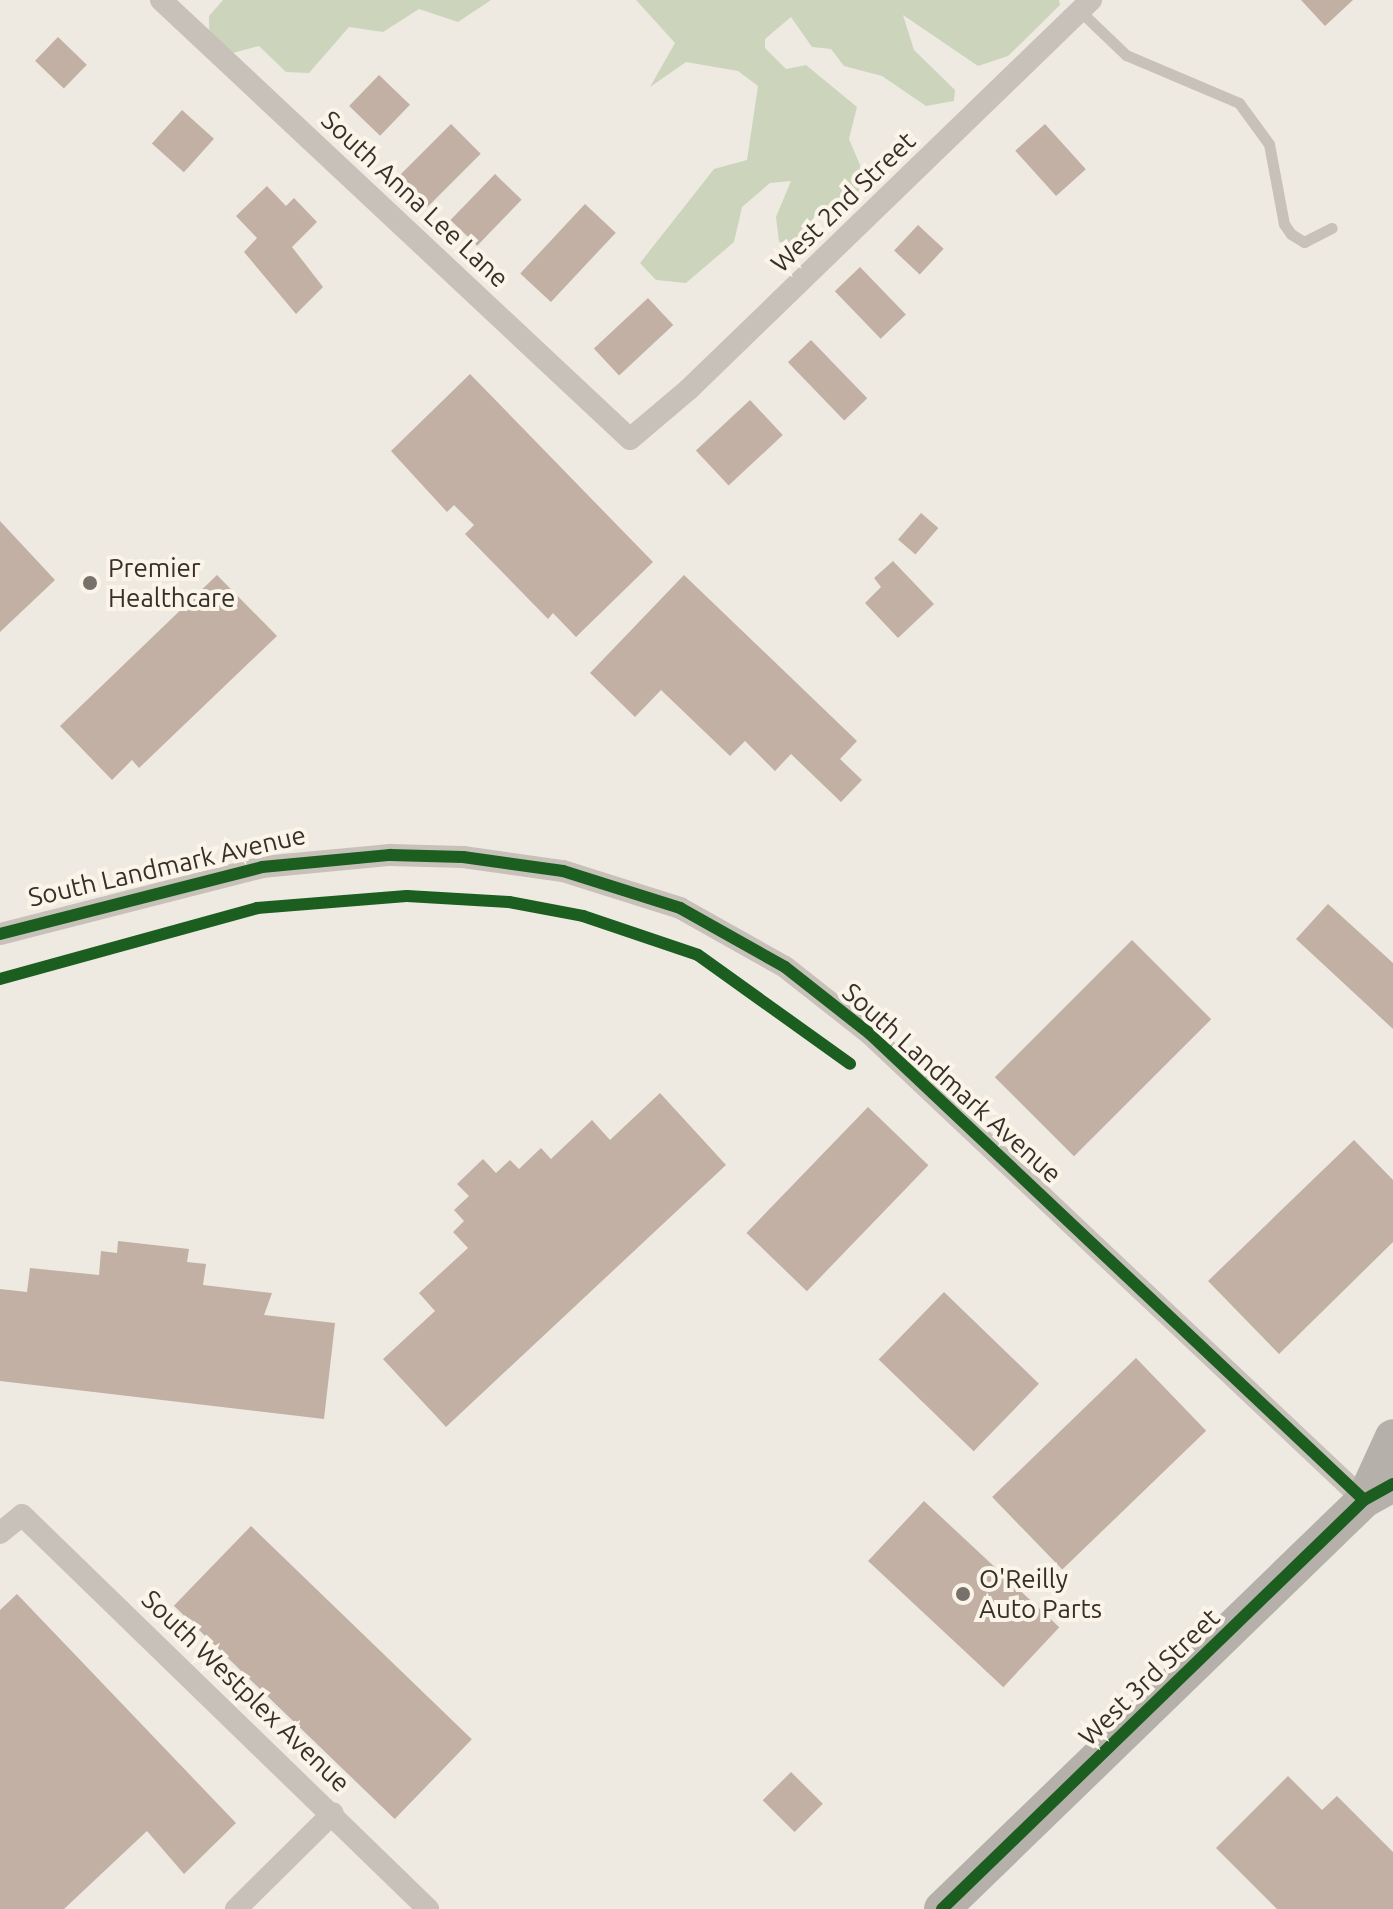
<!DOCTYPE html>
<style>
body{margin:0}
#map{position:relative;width:1393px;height:1909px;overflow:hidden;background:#eeeae2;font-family:Ubuntu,sans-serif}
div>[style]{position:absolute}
.green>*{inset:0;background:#ccd4bc}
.building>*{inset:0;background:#c1b0a3;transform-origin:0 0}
.lane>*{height:11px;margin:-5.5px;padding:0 5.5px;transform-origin:5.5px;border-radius:5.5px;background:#c7c1ba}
.street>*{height:22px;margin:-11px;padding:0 11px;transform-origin:11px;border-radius:11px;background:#c7c1ba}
.primary>*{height:36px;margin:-18px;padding:0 18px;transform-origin:18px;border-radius:18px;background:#b6b0aa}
.cycleway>*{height:12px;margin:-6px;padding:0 6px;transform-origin:6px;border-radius:6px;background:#1b5e20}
.dots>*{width:22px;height:22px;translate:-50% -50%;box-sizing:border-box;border:4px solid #faf4e9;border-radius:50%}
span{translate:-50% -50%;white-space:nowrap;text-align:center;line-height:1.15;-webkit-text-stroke:8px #faf4e9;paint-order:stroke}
.street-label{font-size:26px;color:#382f29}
.poi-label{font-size:26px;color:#382f29}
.left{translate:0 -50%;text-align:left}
</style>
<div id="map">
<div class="green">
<i style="clip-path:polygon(223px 0,491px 0,458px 22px,419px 9px,383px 32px,349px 27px,309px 73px,286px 72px,259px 46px,210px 59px,209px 16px)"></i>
<i style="clip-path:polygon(636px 0,1059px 0,1060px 5px,1008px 56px,978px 66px,903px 15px,914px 50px,955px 90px,954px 101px,926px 106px,882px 76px,844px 66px,831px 49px,812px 47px,791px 17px,765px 39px,765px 48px,786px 69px,806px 65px,857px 107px,849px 139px,860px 165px,859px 190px,850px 201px,818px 210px,801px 244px,779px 242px,776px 217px,791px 181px,770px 183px,742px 207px,734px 242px,686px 283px,656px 280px,640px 263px,714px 169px,747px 160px,758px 86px,738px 71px,686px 62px,650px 87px,675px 43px)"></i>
</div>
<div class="building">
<i style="clip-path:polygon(1301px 0,1353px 0,1325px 26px)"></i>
<i style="left:58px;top:37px;width:40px;height:33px;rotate:44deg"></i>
<i style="left:379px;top:75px;width:43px;height:43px;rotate:44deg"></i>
<i style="left:182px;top:110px;width:43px;height:45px;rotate:42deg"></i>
<i style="left:451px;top:124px;width:42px;height:76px;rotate:45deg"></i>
<i style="left:1045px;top:124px;width:61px;height:40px;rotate:48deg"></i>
<i style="left:495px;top:174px;width:37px;height:64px;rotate:44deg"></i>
<i style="clip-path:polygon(267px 186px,286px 206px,294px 198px,317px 222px,292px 247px,323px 287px,296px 314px,244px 252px,257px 238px,236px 216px)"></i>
<i style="left:585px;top:204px;width:42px;height:95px;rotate:43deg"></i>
<i style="left:918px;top:225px;width:35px;height:35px;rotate:43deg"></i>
<i style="left:860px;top:267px;width:66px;height:35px;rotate:46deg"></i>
<i style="left:648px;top:298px;width:37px;height:74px;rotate:47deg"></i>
<i style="left:811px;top:340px;width:81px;height:32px;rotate:46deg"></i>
<i style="clip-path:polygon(470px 374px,653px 562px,576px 637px,553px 613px,548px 619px,465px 534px,474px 525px,454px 505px,447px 512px,391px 451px)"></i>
<i style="left:750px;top:400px;width:48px;height:74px;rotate:47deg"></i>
<i style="left:921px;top:513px;width:23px;height:35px;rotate:41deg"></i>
<i style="clip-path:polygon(0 521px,55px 580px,0 632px)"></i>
<i style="clip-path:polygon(893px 561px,934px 604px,898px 638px,865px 603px,881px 587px,874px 578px)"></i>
<i style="clip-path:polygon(217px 575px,277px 636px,139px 768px,132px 760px,112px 780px,60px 726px)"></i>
<i style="clip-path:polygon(684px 575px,857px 741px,840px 759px,862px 780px,841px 802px,791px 754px,775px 771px,745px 741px,730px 756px,661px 690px,635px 717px,590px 673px)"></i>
<i style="clip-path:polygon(1328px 904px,1393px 963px,1393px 1029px,1296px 939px)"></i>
<i style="left:1132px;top:940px;width:112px;height:194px;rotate:45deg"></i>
<i style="clip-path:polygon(660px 1093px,726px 1165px,446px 1427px,383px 1359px,435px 1311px,419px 1293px,468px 1248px,453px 1232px,464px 1221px,454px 1210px,469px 1196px,457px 1184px,483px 1159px,496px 1173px,510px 1160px,519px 1169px,541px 1148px,551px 1159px,592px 1120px,610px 1140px)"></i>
<i style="left:868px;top:1107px;width:84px;height:175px;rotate:44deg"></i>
<i style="clip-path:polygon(1354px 1140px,1393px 1180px,1393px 1242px,1279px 1354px,1208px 1281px)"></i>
<i style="clip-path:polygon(118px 1241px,189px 1249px,187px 1262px,206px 1264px,203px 1285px,272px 1293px,264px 1315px,335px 1323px,324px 1419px,0 1381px,0 1289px,27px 1292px,30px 1268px,99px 1275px,101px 1251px,117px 1253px)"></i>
<i style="left:944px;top:1292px;width:132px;height:94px;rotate:44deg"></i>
<i style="left:1136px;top:1358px;width:101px;height:200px;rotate:46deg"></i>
<i style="left:924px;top:1501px;width:185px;height:82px;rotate:43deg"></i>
<i style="left:251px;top:1526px;width:307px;height:111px;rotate:44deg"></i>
<i style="clip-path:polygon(17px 1594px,236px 1823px,184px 1874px,147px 1831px,64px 1909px,0 1909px,0 1610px)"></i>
<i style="left:791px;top:1772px;width:45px;height:40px;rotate:45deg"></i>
<i style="clip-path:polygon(1288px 1776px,1322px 1810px,1337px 1796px,1393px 1852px,1393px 1909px,1277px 1909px,1216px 1848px)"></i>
</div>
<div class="lane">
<i style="left:1080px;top:11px;width:64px;rotate:43.7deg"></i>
<i style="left:1126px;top:55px;width:123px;rotate:23deg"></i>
<i style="left:1239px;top:103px;width:51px;rotate:53.8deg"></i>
<i style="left:1269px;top:144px;width:81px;rotate:79.4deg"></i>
<i style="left:1284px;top:224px;width:12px;rotate:55deg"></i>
<i style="left:1291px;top:234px;width:15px;rotate:32deg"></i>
<i style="left:1304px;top:242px;width:31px;rotate:-27deg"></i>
</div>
<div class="street">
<i style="left:161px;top:0;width:642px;rotate:43.11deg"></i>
<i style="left:630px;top:439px;width:76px;rotate:-40.2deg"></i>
<i style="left:688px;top:390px;width:561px;rotate:-44.06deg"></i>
<i style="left:0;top:934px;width:270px;rotate:-14.3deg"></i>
<i style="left:262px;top:867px;width:129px;rotate:-5.4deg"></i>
<i style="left:390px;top:855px;width:73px;rotate:1.6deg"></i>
<i style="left:463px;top:857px;width:101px;rotate:8deg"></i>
<i style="left:563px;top:871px;width:123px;rotate:17.5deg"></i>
<i style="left:680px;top:908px;width:120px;rotate:29.3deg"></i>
<i style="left:785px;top:967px;width:108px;rotate:38.2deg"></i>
<i style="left:870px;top:1034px;width:679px;rotate:43.33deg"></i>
<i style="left:0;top:1533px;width:28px;rotate:-39deg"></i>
<i style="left:22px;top:1515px;width:566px;rotate:44.14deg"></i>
<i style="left:236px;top:1909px;width:136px;rotate:-44.7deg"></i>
</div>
<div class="primary">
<i style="left:1364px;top:1500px;width:69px;rotate:-65.3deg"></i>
<i style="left:942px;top:1909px;width:588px;rotate:-44.1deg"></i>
<i style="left:1364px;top:1500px;width:33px;rotate:-29deg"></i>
</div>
<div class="cycleway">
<i style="left:0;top:934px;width:270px;rotate:-14.3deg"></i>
<i style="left:262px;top:867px;width:129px;rotate:-5.4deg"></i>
<i style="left:390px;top:855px;width:73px;rotate:1.6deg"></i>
<i style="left:463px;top:857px;width:101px;rotate:8deg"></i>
<i style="left:563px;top:871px;width:123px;rotate:17.5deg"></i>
<i style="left:680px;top:908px;width:120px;rotate:29.3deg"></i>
<i style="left:785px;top:967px;width:108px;rotate:38.2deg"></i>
<i style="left:870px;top:1034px;width:679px;rotate:43.33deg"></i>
<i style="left:0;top:979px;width:267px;rotate:-15.4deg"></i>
<i style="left:257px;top:908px;width:150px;rotate:-4.6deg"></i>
<i style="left:407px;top:896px;width:102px;rotate:3.4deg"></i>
<i style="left:509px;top:902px;width:75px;rotate:10.7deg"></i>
<i style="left:583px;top:916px;width:121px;rotate:18.7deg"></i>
<i style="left:698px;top:955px;width:187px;rotate:35.6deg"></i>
<i style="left:942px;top:1909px;width:588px;rotate:-44.1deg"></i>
<i style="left:1364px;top:1500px;width:33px;rotate:-29deg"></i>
</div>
<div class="dots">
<i style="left:90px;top:583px;background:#78706a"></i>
<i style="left:963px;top:1594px;background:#78706a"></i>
</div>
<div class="street-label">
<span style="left:415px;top:199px;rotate:43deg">South Anna Lee Lane</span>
<span style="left:843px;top:202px;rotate:-44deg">West 2nd Street</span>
<span style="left:167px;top:866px;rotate:-13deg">South Landmark Avenue</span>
<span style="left:952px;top:1083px;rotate:42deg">South Landmark Avenue</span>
<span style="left:1149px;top:1677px;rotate:-44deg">West 3rd Street</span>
<span style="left:246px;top:1691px;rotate:44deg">South Westplex Avenue</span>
</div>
<div class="poi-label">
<span class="left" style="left:108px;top:583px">Premier<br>Healthcare</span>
<span class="left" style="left:979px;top:1594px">O'Reilly<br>Auto Parts</span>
</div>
</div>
